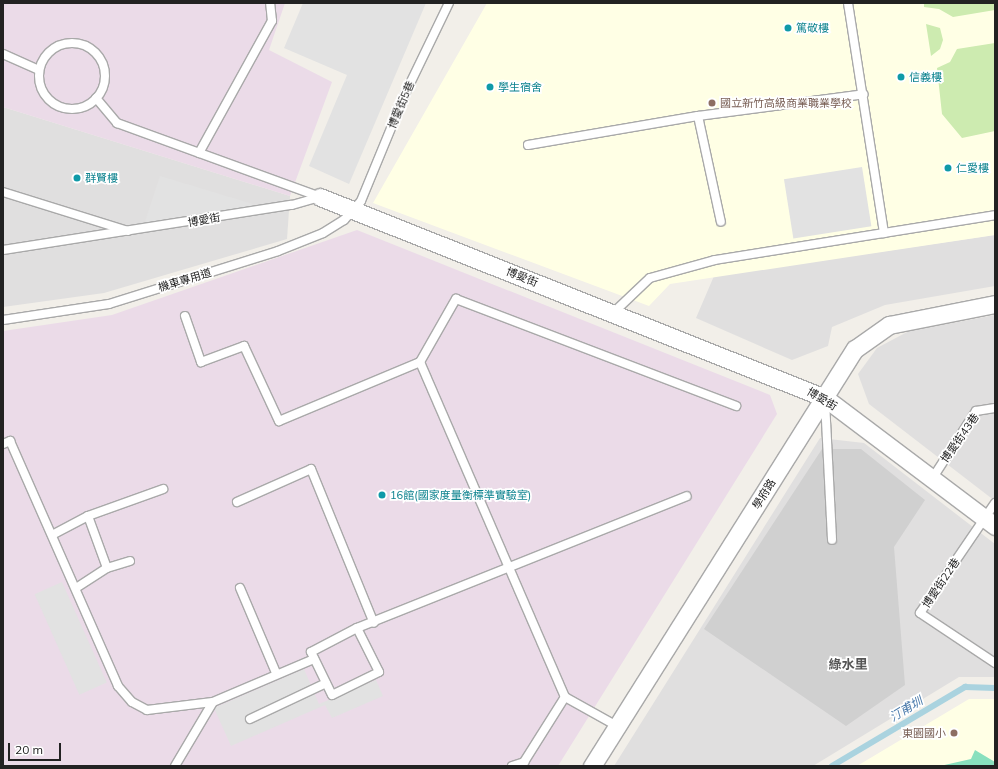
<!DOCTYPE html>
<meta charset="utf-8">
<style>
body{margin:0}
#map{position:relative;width:998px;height:769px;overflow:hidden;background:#f2efe9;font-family:Mulish,"Noto Sans TC",sans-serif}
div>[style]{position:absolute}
.residential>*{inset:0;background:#e0dfdf}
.industrial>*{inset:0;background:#ebdbe8}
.education>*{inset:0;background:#ffffe5}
.religious>*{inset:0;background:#d0d0d0}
.grass>*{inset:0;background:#cdebb0}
.pitch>*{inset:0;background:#88e0be}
.parking>*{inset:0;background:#e2e2e2;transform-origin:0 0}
.stream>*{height:5.5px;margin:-2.75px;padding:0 2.75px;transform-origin:2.75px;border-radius:2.75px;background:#aad3df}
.roads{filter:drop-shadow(1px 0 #a9a9a9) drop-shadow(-1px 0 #a9a9a9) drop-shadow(0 1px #a9a9a9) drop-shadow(0 -1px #a9a9a9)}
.lane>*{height:8px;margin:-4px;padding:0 4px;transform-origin:4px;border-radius:4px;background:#fff}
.lane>.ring{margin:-4px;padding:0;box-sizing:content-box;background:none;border:8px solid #fff;border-radius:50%}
.street>*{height:17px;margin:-8.5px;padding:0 8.5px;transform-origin:8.5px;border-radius:8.5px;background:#fff}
.dots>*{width:11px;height:11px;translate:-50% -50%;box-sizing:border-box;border:2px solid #fff;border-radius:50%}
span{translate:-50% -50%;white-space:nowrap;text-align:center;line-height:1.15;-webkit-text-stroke:3.5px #fff;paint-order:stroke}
.culture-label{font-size:11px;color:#0d838f}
.left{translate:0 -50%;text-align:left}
.education-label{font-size:11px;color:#785e54}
.right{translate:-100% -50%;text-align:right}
.street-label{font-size:11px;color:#222}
.water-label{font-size:12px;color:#4a7aab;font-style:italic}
.quarter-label{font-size:13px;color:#555;font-weight:700}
.frame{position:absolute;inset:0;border:4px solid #222;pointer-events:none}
.scale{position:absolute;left:8px;top:743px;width:53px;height:18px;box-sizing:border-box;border:2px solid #222;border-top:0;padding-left:5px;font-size:12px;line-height:14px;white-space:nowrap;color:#222;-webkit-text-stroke:3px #fff;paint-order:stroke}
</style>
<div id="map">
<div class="residential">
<i style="clip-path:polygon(3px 107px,290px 196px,287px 239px,104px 293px,3px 307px)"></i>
<i style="clip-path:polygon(995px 235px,995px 286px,885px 305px,832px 327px,828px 346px,792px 360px,696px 318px,714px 276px)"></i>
<i style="clip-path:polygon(995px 315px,995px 501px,869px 404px,858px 374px,877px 348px,909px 331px)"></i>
<i style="clip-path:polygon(820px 438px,864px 443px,995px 544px,995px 677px,959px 677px,813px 766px,614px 766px)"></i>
</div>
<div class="industrial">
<i style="clip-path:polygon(3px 3px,285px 3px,269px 50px,332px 82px,290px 196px,3px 107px)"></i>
<i style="clip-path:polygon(357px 230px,770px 395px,777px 414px,558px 766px,3px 766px,3px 331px,112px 315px)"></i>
</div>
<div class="education">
<i style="clip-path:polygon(487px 3px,995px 3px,995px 235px,670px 284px,649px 306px,373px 203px)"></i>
<i style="clip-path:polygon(969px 699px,995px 699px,995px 766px,857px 766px)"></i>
</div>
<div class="religious">
<i style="clip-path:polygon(822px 449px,861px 449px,925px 500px,894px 547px,905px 685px,846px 726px,704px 629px)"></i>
</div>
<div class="grass">
<i style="clip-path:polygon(924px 3px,995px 3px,995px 10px,953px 17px,939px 9px,924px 7px)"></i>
<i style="clip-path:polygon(926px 24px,940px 28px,943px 40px,940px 49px,931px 56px)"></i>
<i style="clip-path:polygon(995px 43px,995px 131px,962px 138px,942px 114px,937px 68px,950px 62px,957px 49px)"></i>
</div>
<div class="pitch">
<i style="clip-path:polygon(975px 750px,995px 762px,995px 766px,940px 766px,971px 759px)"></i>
</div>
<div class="parking">
<i style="clip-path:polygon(303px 3px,426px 3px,349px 184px,309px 166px,347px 75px,284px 48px)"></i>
<i style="left:862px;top:167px;width:60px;height:79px;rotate:81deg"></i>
<i style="clip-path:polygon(160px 176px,256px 205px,144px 225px)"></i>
<i style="left:62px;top:582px;width:110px;height:30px;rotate:66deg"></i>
<i style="clip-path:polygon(304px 669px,319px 704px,376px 680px,383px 696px,332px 718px,325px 705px,231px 746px,214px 708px)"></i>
</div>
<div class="stream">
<i style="left:832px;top:766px;width:155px;rotate:-30.7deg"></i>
<i style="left:965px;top:687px;width:30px;rotate:2deg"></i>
</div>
<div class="roads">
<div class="lane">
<i style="left:848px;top:3px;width:233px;rotate:81.1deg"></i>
<i class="ring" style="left:39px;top:43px;width:58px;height:58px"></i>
<i style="left:3px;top:54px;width:39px;rotate:24deg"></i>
<i style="left:96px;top:98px;width:33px;rotate:50deg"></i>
<i style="left:117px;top:123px;width:216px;rotate:20deg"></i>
<i style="left:698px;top:116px;width:108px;rotate:77.8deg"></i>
<i style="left:528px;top:145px;width:172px;rotate:-9.7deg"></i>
<i style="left:698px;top:116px;width:167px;rotate:-7.5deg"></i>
<i style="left:199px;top:153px;width:151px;rotate:-61.1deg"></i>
<i style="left:272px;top:21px;width:18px;rotate:-96deg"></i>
<i style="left:3px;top:192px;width:131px;rotate:17.3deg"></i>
<i style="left:3px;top:250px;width:292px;rotate:-8.9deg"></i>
<i style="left:292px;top:205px;width:29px;rotate:-16deg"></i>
<i style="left:612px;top:314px;width:52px;rotate:-43.5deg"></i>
<i style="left:650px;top:278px;width:67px;rotate:-15.5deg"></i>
<i style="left:715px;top:260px;width:284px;rotate:-9.1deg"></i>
<i style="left:185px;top:316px;width:49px;rotate:70.8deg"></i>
<i style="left:201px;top:362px;width:46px;rotate:-20.4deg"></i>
<i style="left:244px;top:346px;width:83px;rotate:65deg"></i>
<i style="left:279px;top:421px;width:153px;rotate:-22.7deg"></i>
<i style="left:420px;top:362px;width:73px;rotate:-60.3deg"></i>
<i style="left:456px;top:299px;width:300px;rotate:20.9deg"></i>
<i style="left:3px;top:320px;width:107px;rotate:-8.6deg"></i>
<i style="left:109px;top:304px;width:177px;rotate:-17.4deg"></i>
<i style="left:278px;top:251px;width:48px;rotate:-21.8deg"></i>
<i style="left:323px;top:233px;width:25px;rotate:-32deg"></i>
<i style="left:344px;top:220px;width:25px;rotate:-48deg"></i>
<i style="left:361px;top:201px;width:116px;rotate:-67.6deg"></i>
<i style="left:405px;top:94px;width:101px;rotate:-64.2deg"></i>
<i style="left:420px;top:362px;width:365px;rotate:66.6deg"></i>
<i style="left:565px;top:697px;width:60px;rotate:29.1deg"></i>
<i style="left:825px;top:401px;width:139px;rotate:87.1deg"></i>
<i style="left:3px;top:444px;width:8px;rotate:-23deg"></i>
<i style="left:10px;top:441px;width:268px;rotate:66.2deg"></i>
<i style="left:118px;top:686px;width:21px;rotate:49deg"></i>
<i style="left:132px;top:702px;width:17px;rotate:28deg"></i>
<i style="left:147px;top:710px;width:66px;rotate:-6.9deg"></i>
<i style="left:213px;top:702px;width:110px;rotate:-23.1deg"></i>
<i style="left:932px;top:479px;width:81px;rotate:-57.1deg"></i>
<i style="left:976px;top:411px;width:19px;rotate:-9deg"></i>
<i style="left:237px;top:502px;width:81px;rotate:-24deg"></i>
<i style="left:311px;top:469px;width:166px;rotate:67.8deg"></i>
<i style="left:995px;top:503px;width:133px;rotate:124.3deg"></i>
<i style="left:920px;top:613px;width:90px;rotate:33.7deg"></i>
<i style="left:88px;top:516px;width:55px;rotate:69.9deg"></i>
<i style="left:52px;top:535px;width:41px;rotate:-27.8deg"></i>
<i style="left:88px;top:516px;width:80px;rotate:-19.8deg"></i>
<i style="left:76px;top:588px;width:37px;rotate:-33deg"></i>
<i style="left:107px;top:568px;width:24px;rotate:-17deg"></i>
<i style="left:240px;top:588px;width:92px;rotate:67deg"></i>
<i style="left:357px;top:628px;width:49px;rotate:63.4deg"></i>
<i style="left:379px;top:672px;width:52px;rotate:153.9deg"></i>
<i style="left:332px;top:695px;width:48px;rotate:-116deg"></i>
<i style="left:311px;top:652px;width:52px;rotate:-27.6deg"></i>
<i style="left:357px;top:628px;width:355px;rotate:-21.8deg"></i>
<i style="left:250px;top:719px;width:84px;rotate:-25.3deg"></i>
<i style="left:175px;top:766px;width:74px;rotate:-59.3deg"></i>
<i style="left:512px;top:766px;width:13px;rotate:-18deg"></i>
<i style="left:524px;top:762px;width:77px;rotate:-57.8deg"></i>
</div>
<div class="street">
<i style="left:320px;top:197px;width:544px;rotate:21.7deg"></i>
<i style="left:825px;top:398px;width:213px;rotate:37deg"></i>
<i style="left:592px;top:766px;width:493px;rotate:-57.8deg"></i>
<i style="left:855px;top:349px;width:42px;rotate:-35.2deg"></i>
<i style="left:889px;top:325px;width:108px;rotate:-11.2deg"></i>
</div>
</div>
<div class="dots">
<i style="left:788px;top:28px;background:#0f9aa8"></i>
<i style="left:901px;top:77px;background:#0f9aa8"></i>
<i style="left:490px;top:87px;background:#0f9aa8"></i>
<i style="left:712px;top:103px;background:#8d6e63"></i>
<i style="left:948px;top:168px;background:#0f9aa8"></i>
<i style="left:77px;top:178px;background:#0f9aa8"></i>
<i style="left:382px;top:495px;background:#0f9aa8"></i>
<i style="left:954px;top:733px;background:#8d6e63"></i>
</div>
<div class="culture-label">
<span class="left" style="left:796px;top:28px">篤敬樓</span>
<span class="left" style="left:909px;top:77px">信義樓</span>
<span class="left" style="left:498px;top:87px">學生宿舍</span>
<span class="left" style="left:956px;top:168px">仁愛樓</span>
<span class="left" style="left:85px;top:178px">群賢樓</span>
<span class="left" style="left:390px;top:495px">16館(國家度量衡標準實驗室)</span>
</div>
<div class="education-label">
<span class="left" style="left:720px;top:103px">國立新竹高級商業職業學校</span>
<span class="right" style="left:946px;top:733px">東園國小</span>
</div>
<div class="street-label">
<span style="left:401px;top:105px;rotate:-67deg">博愛街5巷</span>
<span style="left:204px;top:220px;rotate:-10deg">博愛街</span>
<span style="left:522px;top:277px;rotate:22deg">博愛街</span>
<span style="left:185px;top:280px;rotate:-17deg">機車專用道</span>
<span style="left:822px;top:399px;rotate:31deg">博愛街</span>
<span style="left:960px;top:438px;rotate:-55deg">博愛街43巷</span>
<span style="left:764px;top:494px;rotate:-58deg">學府路</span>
<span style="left:941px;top:583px;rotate:-56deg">博愛街22巷</span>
</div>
<div class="water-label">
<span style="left:906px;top:709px;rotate:-31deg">汀甫圳</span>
</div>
<div class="quarter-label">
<span style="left:848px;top:664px">綠水里</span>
</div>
<div class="frame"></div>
<div class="scale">20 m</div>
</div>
